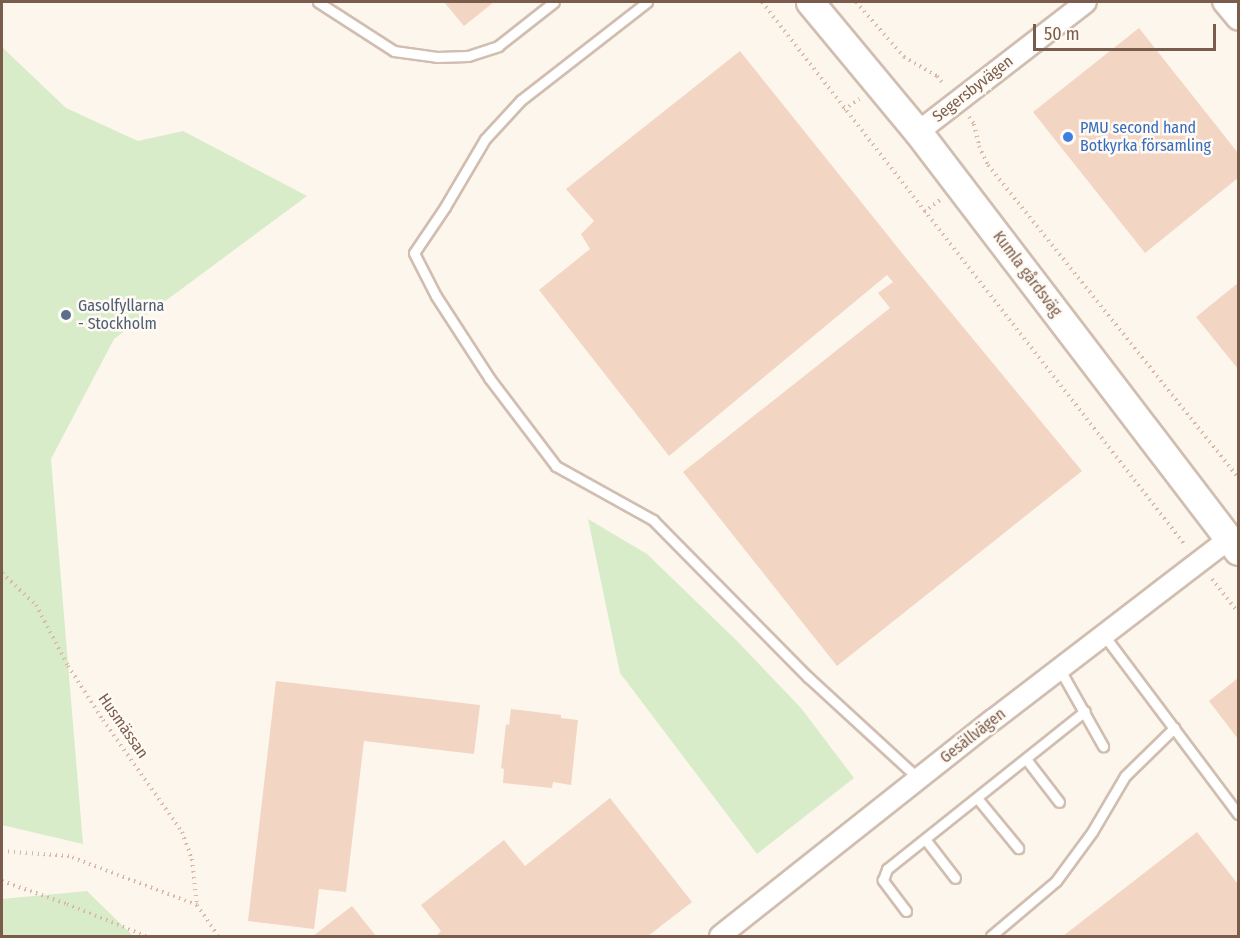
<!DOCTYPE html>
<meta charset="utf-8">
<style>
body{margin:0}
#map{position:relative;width:1240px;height:938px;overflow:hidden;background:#fdf6ec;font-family:"Fira Sans Condensed",sans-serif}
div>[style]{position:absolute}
.green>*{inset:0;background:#d8ecc9}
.building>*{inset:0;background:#f3d5c3}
.path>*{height:4px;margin-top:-2px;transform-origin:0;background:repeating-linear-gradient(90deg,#d9b8a5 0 1.5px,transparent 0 6px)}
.roads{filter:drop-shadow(2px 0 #d1beb0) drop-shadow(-2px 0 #d1beb0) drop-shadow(0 2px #d1beb0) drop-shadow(0 -2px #d1beb0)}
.lane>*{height:9px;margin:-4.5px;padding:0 4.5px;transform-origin:4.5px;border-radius:4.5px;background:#fff}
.street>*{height:20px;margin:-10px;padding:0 10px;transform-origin:10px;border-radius:10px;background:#fff}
.secondary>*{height:27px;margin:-13.5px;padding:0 13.5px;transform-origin:13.5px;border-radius:13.5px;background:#fff}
.dots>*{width:16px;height:16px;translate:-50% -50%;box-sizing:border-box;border:3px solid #fffaf3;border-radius:50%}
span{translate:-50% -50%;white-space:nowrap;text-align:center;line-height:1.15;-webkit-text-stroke:5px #fffaf3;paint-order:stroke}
.street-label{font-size:16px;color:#7a5c4d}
.shop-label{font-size:16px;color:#366cbe}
.left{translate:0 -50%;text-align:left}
.service-label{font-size:16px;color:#4e5e75}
.frame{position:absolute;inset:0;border:3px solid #7a5c4d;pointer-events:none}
.scale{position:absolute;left:1033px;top:24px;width:183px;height:27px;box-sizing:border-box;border:3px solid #7a5c4d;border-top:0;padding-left:8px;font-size:18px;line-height:21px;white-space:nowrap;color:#7a5c4d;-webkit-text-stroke:4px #fffaf3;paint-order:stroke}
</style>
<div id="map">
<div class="green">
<i style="clip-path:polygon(2px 47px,66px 108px,138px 141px,183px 131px,307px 196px,114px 339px,51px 459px,83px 844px,2px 825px)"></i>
<i style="clip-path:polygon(588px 519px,647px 554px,736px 640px,801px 708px,854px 778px,757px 854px,620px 673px)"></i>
<i style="clip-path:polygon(87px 891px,133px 936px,2px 936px,2px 899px)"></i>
</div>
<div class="building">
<i style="clip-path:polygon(444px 2px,494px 2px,464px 26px)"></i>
<i style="clip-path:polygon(1139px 28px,1238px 153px,1238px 178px,1145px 253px,1033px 112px)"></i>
<i style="clip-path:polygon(740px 51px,906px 258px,1082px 471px,837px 666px,683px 472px,890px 308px,878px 293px,893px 282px,887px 275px,669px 456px,539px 290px,590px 249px,581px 234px,594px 221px,566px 189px)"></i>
<i style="clip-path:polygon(1238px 283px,1238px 369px,1196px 317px)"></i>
<i style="clip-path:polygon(1238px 678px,1238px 739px,1209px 701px)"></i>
<i style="clip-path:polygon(276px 681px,480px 705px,474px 754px,364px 741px,346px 892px,319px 889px,314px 929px,248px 921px)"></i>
<i style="clip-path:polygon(511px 709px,561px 715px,561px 718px,578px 720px,571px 785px,553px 782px,552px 788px,503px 783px,504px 769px,501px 768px,506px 724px,509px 725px)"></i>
<i style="clip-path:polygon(610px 798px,692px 902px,648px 936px,436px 936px,441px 931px,421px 905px,504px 840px,525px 866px)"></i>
<i style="clip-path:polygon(1197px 832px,1238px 884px,1238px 936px,1063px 936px)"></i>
<i style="clip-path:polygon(352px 906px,376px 936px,313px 936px)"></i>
</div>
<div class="path">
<i style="left:762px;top:2px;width:688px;rotate:52.08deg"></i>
<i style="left:856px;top:2px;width:73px;rotate:48.9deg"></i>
<i style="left:904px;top:57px;width:38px;rotate:30deg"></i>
<i style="left:937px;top:76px;width:11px;rotate:52deg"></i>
<i style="left:844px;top:110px;width:19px;rotate:-36deg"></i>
<i style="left:969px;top:117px;width:9px;rotate:54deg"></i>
<i style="left:974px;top:124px;width:23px;rotate:77deg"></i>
<i style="left:979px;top:146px;width:21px;rotate:65deg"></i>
<i style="left:988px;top:165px;width:400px;rotate:51.3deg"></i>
<i style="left:924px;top:212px;width:20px;rotate:-37deg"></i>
<i style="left:2px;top:573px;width:47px;rotate:43.3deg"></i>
<i style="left:36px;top:605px;width:69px;rotate:62.3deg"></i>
<i style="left:68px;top:666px;width:64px;rotate:57.1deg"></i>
<i style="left:103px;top:720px;width:137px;rotate:54.8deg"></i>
<i style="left:182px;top:832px;width:29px;rotate:70deg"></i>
<i style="left:192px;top:859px;width:46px;rotate:83.8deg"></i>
<i style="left:197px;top:905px;width:137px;rotate:-159.1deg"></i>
<i style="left:69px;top:856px;width:67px;rotate:-175.7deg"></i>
<i style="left:1212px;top:579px;width:42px;rotate:51.8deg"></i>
<i style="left:2px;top:881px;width:69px;rotate:19.5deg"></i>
<i style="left:67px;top:904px;width:85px;rotate:22.1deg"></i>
<i style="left:197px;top:905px;width:37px;rotate:56deg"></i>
</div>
<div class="roads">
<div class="lane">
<i style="left:318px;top:2px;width:90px;rotate:32.8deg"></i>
<i style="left:394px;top:51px;width:43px;rotate:7.9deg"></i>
<i style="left:437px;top:57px;width:31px;rotate:-2deg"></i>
<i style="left:468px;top:56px;width:32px;rotate:-18deg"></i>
<i style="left:498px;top:46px;width:71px;rotate:-38.2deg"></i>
<i style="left:647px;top:2px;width:160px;rotate:142.1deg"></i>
<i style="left:521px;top:100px;width:53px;rotate:132.7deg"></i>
<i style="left:485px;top:139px;width:79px;rotate:120.5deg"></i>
<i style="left:445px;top:207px;width:55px;rotate:124deg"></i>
<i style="left:414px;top:253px;width:48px;rotate:62.9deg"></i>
<i style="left:436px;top:296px;width:99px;rotate:57deg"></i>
<i style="left:490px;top:379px;width:109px;rotate:52.8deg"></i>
<i style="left:556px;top:466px;width:111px;rotate:29.1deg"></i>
<i style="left:653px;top:520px;width:221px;rotate:45.4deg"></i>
<i style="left:808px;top:677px;width:151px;rotate:42.6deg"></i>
<i style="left:1103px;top:634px;width:225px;rotate:53.1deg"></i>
<i style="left:1059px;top:668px;width:90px;rotate:60.6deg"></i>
<i style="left:1026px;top:759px;width:54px;rotate:52.5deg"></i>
<i style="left:977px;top:798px;width:65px;rotate:50.6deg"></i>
<i style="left:925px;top:839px;width:49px;rotate:52.4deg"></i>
<i style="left:906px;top:911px;width:39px;rotate:-127deg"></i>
<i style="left:883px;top:880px;width:12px;rotate:-70deg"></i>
<i style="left:887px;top:869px;width:253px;rotate:-38.6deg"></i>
<i style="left:991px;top:936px;width:85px;rotate:-40.2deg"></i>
<i style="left:1056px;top:881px;width:61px;rotate:-53.7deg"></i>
<i style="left:1092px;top:832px;width:65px;rotate:-59.5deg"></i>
<i style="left:1125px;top:776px;width:69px;rotate:-44.4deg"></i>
</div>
<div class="street">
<i style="left:1223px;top:2px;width:23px;rotate:50deg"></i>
<i style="left:918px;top:132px;width:212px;rotate:-37.7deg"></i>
<i style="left:720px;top:936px;width:348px;rotate:-38.4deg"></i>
<i style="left:993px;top:720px;width:297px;rotate:-37.5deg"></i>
</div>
<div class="secondary">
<i style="left:810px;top:2px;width:169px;rotate:50.3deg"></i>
<i style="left:918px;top:132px;width:527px;rotate:52.63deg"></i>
</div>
</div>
<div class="dots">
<i style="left:1068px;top:137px;background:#3f7fe0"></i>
<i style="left:66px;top:315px;background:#5c6f8a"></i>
</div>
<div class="street-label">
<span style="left:973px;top:89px;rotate:-38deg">Segersbyvägen</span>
<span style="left:1027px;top:274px;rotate:53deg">Kumla gårdsväg</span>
<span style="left:123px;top:726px;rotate:55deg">Husmässan</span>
<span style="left:973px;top:736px;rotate:-38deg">Gesällvägen</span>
</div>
<div class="shop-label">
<span class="left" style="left:1080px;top:137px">PMU second hand<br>Botkyrka församling</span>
</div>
<div class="service-label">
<span class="left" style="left:78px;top:315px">Gasolfyllarna<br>- Stockholm</span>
</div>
<div class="frame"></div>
<div class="scale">50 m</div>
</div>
